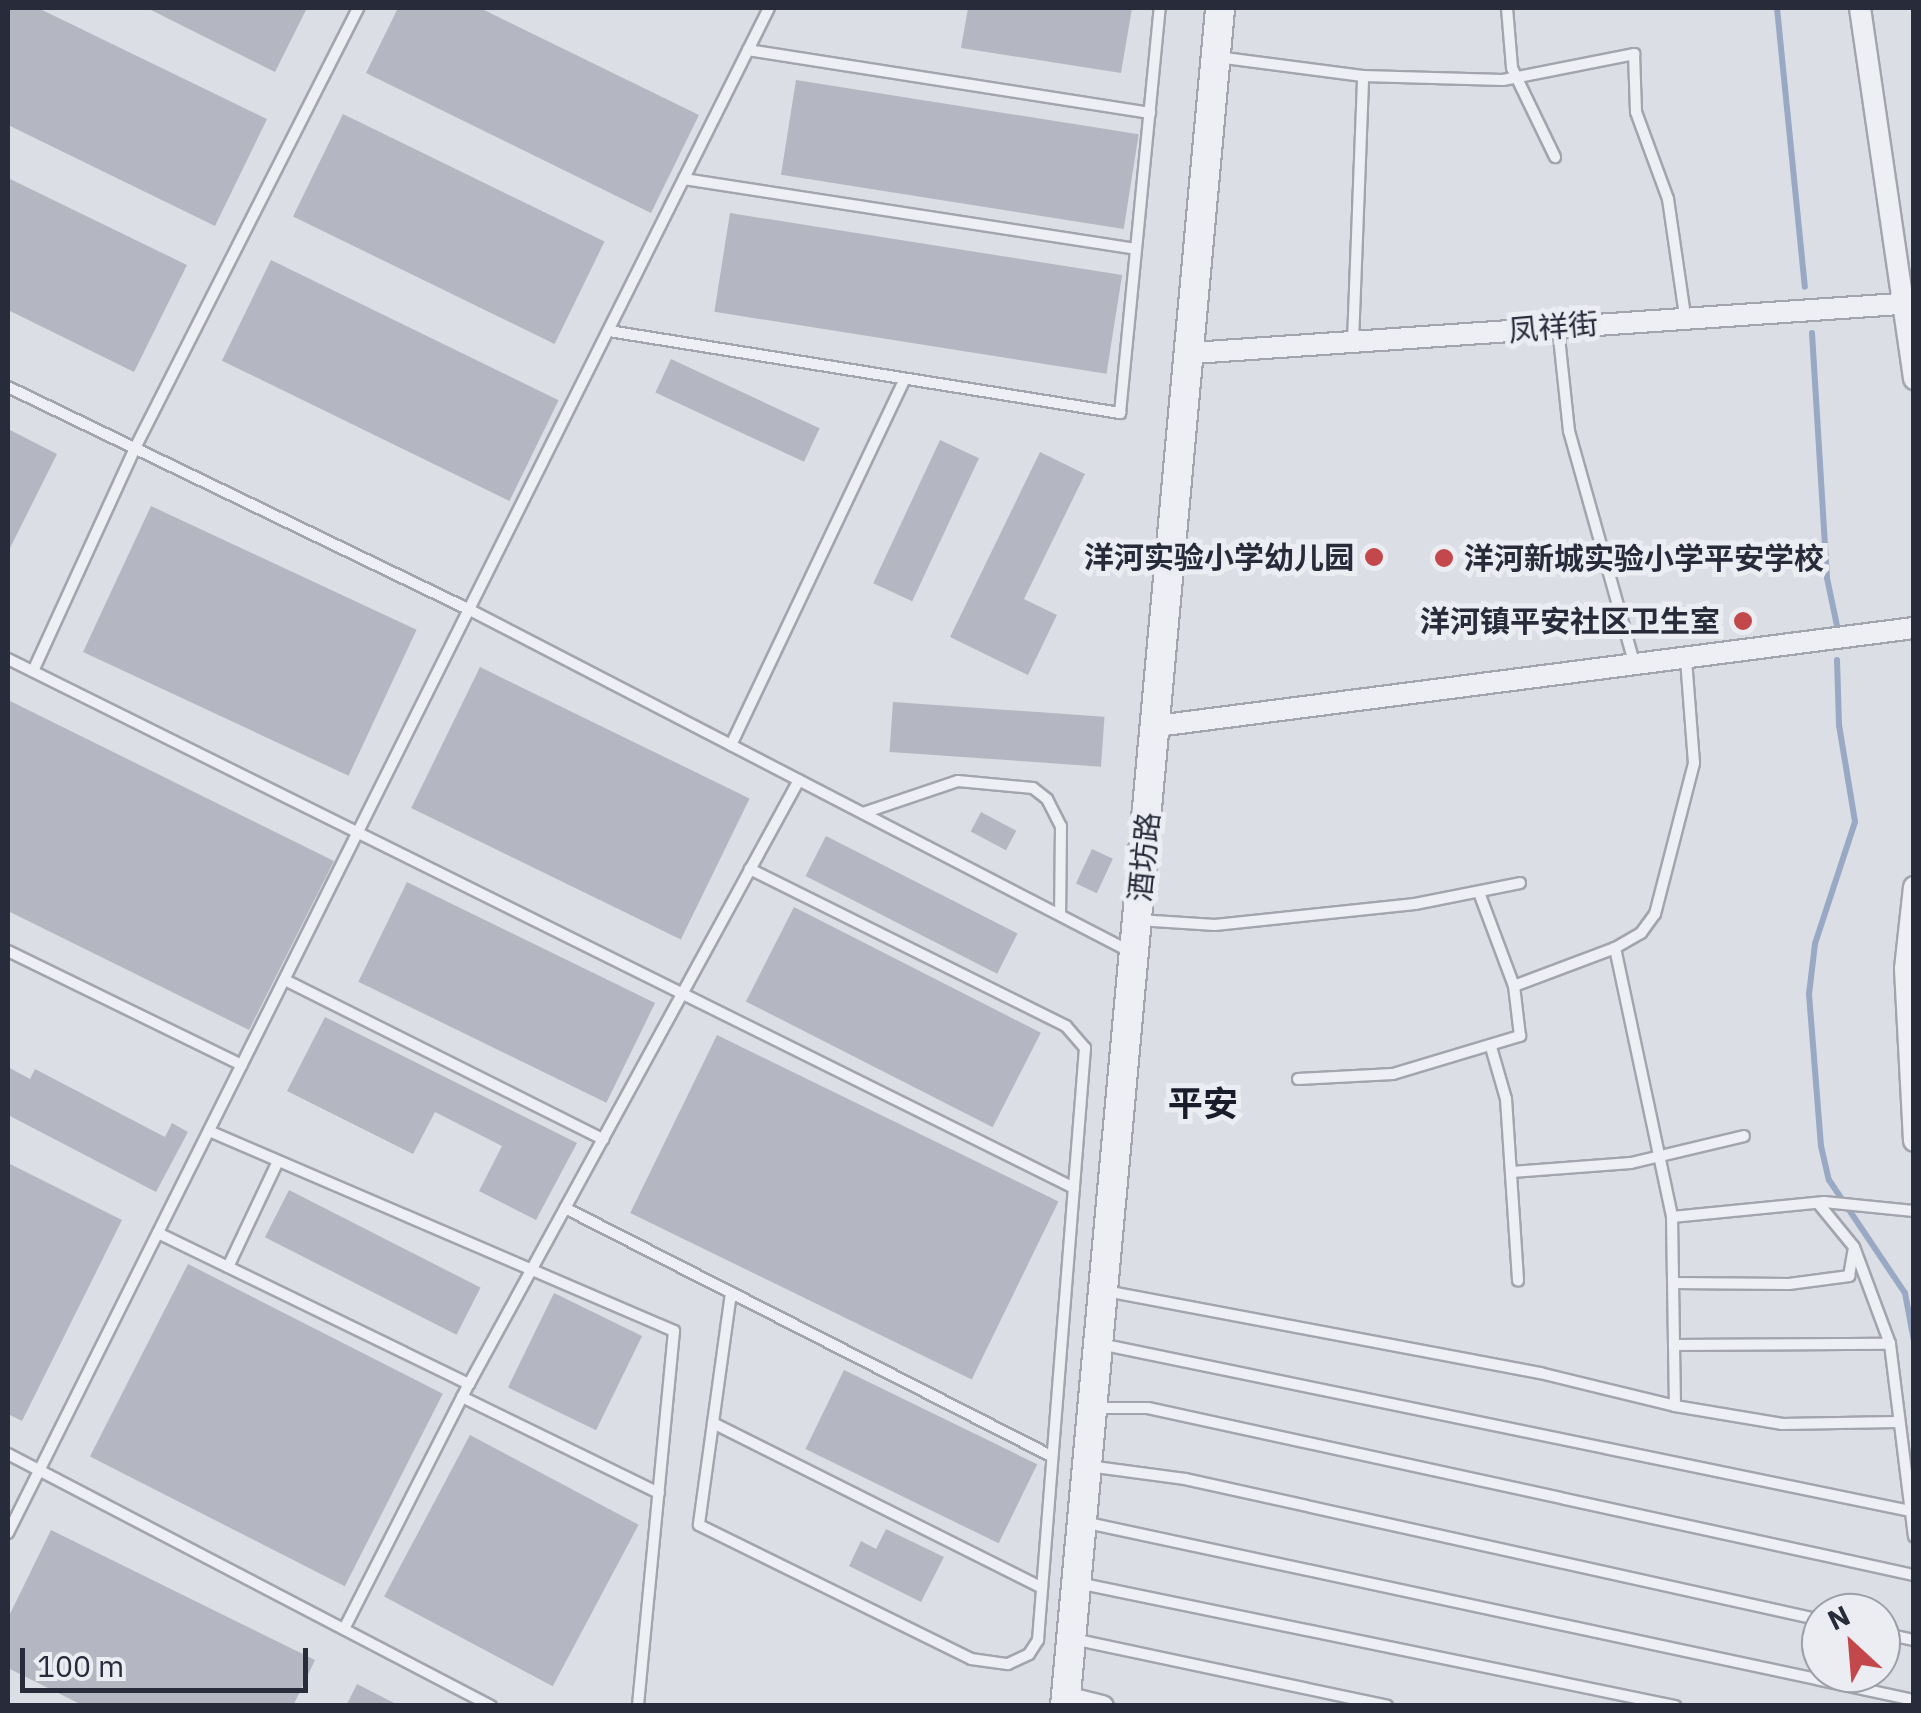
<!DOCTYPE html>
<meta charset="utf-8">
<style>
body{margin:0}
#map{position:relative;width:1921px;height:1713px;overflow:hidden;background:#dcdee5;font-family:"IBM Plex Sans","Noto Sans SC",sans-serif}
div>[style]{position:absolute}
.stream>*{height:6px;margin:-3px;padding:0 3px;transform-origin:3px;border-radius:3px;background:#99a8c3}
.building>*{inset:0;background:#b4b7c1;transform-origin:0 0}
.roads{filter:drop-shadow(2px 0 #a2a5ae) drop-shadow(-2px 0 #a2a5ae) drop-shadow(0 2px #a2a5ae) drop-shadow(0 -2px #a2a5ae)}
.service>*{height:10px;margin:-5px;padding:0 5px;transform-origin:5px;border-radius:5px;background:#eeeff4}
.minor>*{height:20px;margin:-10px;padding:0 10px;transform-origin:10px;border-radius:10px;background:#eeeff4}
.tertiary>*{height:28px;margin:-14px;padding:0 14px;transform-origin:14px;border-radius:14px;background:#eeeff4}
.dots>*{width:28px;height:28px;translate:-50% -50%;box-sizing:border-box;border:5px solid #ebedf3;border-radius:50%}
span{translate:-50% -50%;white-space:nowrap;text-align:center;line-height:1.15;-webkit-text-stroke:10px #ebedf3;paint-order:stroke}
.street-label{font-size:30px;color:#272b3a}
.poi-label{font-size:30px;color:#272b3a;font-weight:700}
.right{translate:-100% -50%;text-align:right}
.left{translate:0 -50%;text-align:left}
.quarter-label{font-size:35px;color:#191d2b;font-weight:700}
.frame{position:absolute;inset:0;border:10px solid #272b3a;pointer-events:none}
.north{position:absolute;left:1801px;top:1593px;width:100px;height:100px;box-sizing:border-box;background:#ebedf3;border:2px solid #9d9fa9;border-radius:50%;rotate:334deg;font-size:28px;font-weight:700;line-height:40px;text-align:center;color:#272b3a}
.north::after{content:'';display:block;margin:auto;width:35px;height:45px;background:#c3484b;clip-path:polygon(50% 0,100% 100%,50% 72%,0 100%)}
.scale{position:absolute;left:20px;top:1648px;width:288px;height:45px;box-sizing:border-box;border:5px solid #272b3a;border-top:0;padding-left:12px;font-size:30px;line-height:35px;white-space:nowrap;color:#272b3a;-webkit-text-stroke:8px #ebedf3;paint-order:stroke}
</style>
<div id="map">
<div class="stream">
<i style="left:1777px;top:8px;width:280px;rotate:84.3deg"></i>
<i style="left:1812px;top:333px;width:245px;rotate:86.5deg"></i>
<i style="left:1827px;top:578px;width:49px;rotate:78.2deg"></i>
<i style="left:1837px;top:660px;width:65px;rotate:88.2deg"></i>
<i style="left:1839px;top:725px;width:98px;rotate:80.6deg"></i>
<i style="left:1855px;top:822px;width:128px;rotate:108.2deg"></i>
<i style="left:1815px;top:944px;width:50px;rotate:96.8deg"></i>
<i style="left:1809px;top:994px;width:152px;rotate:85.5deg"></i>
<i style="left:1821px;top:1146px;width:35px;rotate:77deg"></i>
<i style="left:1829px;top:1180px;width:136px;rotate:56.1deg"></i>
<i style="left:1905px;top:1293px;width:49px;rotate:79.4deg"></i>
</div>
<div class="building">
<i style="clip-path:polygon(8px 8px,38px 8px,267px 119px,215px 226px,8px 125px)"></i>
<i style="clip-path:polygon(147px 8px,307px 8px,275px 72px)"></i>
<i style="clip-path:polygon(398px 8px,480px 8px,699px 115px,651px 213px,366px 73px)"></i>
<i style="clip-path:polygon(968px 8px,1132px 8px,1121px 73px,961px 48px)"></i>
<i style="left:796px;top:80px;width:347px;height:96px;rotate:9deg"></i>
<i style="left:343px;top:114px;width:291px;height:114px;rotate:26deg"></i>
<i style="clip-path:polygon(8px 178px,187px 265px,134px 372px,8px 310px)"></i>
<i style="left:730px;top:213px;width:397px;height:100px;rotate:9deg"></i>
<i style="left:271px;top:260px;width:320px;height:112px;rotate:26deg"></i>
<i style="left:671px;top:359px;width:164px;height:37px;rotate:25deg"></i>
<i style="clip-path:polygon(8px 429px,57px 454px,8px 552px)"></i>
<i style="left:940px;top:440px;width:43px;height:158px;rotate:25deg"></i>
<i style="clip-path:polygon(1040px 452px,1085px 474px,1024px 599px,1057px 615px,1028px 675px,950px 637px)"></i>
<i style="left:151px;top:506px;width:293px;height:161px;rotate:25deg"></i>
<i style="left:480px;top:667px;width:300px;height:157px;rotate:26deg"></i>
<i style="clip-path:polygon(8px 700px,334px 861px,249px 1030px,8px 911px)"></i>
<i style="left:893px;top:702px;width:212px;height:50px;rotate:4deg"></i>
<i style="left:981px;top:812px;width:40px;height:22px;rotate:28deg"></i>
<i style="left:826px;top:836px;width:215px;height:45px;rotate:27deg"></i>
<i style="left:1092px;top:849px;width:23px;height:38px;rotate:25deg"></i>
<i style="left:407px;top:882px;width:276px;height:111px;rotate:26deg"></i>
<i style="left:794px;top:907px;width:277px;height:106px;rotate:27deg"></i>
<i style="clip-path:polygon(325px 1017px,577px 1143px,536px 1220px,479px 1191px,502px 1146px,435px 1112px,413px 1154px,287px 1091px)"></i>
<i style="left:717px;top:1035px;width:380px;height:198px;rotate:26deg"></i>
<i style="clip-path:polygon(8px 1067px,30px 1079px,35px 1069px,165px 1137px,172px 1123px,188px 1132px,156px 1192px,8px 1115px)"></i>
<i style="clip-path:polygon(8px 1163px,122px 1220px,22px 1421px,8px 1414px)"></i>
<i style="left:289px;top:1190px;width:215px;height:53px;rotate:27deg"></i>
<i style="left:188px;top:1264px;width:286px;height:216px;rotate:27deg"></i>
<i style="left:554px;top:1293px;width:98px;height:105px;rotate:26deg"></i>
<i style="left:844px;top:1370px;width:215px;height:88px;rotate:26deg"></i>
<i style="left:470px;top:1435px;width:191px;height:183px;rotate:28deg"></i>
<i style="clip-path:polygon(886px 1529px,944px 1557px,921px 1602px,849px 1566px,861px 1541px,876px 1549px)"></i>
<i style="clip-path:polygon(51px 1530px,315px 1660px,293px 1706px,84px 1706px,8px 1668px,8px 1618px)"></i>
<i style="clip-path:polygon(357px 1684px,400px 1706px,346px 1706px)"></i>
</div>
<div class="roads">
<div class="service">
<i style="left:1507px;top:8px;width:60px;rotate:85.2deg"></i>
<i style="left:1512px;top:68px;width:99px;rotate:64.2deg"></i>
<i style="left:748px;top:50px;width:407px;rotate:8.9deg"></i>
<i style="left:1217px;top:57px;width:147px;rotate:7.4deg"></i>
<i style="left:1363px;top:76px;width:140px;rotate:1.6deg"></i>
<i style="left:1503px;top:80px;width:134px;rotate:-11.2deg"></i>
<i style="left:1634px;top:54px;width:58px;rotate:88deg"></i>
<i style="left:1636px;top:112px;width:93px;rotate:69.8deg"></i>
<i style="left:1668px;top:199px;width:117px;rotate:81.7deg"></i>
<i style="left:684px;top:179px;width:457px;rotate:8.8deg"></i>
<i style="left:1558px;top:328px;width:104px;rotate:83.9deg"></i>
<i style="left:1569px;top:431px;width:241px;rotate:74.3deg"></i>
<i style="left:609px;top:331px;width:518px;rotate:9.12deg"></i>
<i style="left:1120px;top:413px;width:407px;rotate:-84.4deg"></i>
<i style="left:1353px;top:341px;width:265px;rotate:-87.8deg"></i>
<i style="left:8px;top:387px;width:513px;rotate:25.77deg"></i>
<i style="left:470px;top:610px;width:742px;rotate:27.36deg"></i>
<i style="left:8px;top:659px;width:1190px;rotate:26.39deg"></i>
<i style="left:33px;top:671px;width:245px;rotate:-65.4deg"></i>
<i style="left:135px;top:448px;width:493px;rotate:-63.1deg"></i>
<i style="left:731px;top:745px;width:405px;rotate:-64.6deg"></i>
<i style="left:863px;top:813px;width:100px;rotate:-18.6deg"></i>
<i style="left:958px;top:781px;width:75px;rotate:5.3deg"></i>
<i style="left:1033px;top:788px;width:18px;rotate:38deg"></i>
<i style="left:1047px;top:799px;width:30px;rotate:63deg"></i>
<i style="left:1061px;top:826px;width:89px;rotate:90.6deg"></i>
<i style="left:1138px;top:920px;width:77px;rotate:3.7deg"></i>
<i style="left:1215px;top:925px;width:201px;rotate:-6deg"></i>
<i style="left:1415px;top:904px;width:107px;rotate:-11.3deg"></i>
<i style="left:1615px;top:948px;width:275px;rotate:78deg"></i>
<i style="left:1672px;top:1217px;width:189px;rotate:89.1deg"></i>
<i style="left:8px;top:951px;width:260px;rotate:26deg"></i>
<i style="left:285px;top:980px;width:356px;rotate:26.6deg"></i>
<i style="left:1514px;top:986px;width:108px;rotate:-20.6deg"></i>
<i style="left:1615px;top:948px;width:30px;rotate:-30deg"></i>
<i style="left:1641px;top:933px;width:24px;rotate:-54deg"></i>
<i style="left:1655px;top:914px;width:156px;rotate:-75.5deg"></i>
<i style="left:1694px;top:763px;width:103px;rotate:-94.4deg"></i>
<i style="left:1491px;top:1047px;width:54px;rotate:73.9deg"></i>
<i style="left:1506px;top:1099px;width:182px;rotate:86.2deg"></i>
<i style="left:1298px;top:1079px;width:95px;rotate:-3deg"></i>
<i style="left:1393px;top:1074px;width:133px;rotate:-16.7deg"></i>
<i style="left:1520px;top:1036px;width:50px;rotate:-96.8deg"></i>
<i style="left:1514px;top:986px;width:97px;rotate:-110.5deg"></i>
<i style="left:209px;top:1131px;width:506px;rotate:23.27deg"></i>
<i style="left:674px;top:1331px;width:377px;rotate:95.5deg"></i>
<i style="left:1512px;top:1172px;width:119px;rotate:-4.3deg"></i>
<i style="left:1631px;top:1163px;width:116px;rotate:-13.4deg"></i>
<i style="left:1818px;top:1203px;width:57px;rotate:50.7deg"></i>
<i style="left:1854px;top:1247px;width:103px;rotate:69.6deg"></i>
<i style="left:1890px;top:1344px;width:194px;rotate:82.9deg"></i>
<i style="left:565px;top:1208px;width:546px;rotate:27.03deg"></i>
<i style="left:1672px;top:1217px;width:153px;rotate:-5.6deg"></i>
<i style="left:1824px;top:1202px;width:90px;rotate:5.7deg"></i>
<i style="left:158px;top:1233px;width:346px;rotate:25.9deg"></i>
<i style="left:228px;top:1267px;width:117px;rotate:-64.7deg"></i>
<i style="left:1674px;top:1283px;width:115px;rotate:0.5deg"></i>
<i style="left:1789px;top:1284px;width:61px;rotate:-7.6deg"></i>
<i style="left:1849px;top:1276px;width:28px;rotate:-80deg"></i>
<i style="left:1106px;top:1291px;width:442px;rotate:10.7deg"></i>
<i style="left:1540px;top:1373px;width:139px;rotate:13.7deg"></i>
<i style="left:1675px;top:1406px;width:109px;rotate:9.5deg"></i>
<i style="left:1782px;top:1424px;width:115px;rotate:-1deg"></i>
<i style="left:731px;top:1293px;width:234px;rotate:97.9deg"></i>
<i style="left:699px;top:1525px;width:303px;rotate:26.2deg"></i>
<i style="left:971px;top:1659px;width:37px;rotate:8deg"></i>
<i style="left:1008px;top:1664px;width:23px;rotate:-25deg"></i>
<i style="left:1029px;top:1654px;width:17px;rotate:-57deg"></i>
<i style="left:1038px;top:1640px;width:594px;rotate:-85.46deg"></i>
<i style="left:1085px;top:1048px;width:29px;rotate:-131deg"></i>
<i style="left:1066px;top:1026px;width:353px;rotate:-153.6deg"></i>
<i style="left:1100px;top:1344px;width:823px;rotate:11.64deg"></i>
<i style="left:1674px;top:1345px;width:216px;rotate:-0.3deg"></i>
<i style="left:462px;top:1397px;width:219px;rotate:26deg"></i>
<i style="left:1094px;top:1408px;width:54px"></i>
<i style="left:1148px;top:1408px;width:784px;rotate:12.3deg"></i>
<i style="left:713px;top:1423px;width:368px;rotate:26.6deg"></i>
<i style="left:8px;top:1454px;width:545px;rotate:27.55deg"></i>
<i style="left:1088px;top:1466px;width:98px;rotate:7.6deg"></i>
<i style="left:1185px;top:1479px;width:651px;rotate:12.5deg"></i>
<i style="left:1083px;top:1522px;width:850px;rotate:12.09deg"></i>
<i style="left:8px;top:1533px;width:1704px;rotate:-63.48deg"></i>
<i style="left:1078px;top:1583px;width:610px;rotate:11.64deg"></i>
<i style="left:346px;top:1625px;width:271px;rotate:-63deg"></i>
<i style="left:469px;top:1384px;width:688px;rotate:-61.35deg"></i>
<i style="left:1881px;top:1633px;width:34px;rotate:12deg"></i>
<i style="left:1073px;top:1639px;width:321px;rotate:12deg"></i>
</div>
<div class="minor">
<i style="left:1860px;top:8px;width:375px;rotate:81.7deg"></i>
<i style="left:1193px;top:353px;width:723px;rotate:-3.97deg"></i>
<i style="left:1157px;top:726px;width:763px;rotate:-7.38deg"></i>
<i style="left:1914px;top:887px;width:82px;rotate:96.3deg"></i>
<i style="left:1905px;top:969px;width:172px;rotate:87deg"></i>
<i style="left:1066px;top:1697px;width:38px;rotate:14deg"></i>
</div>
<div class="tertiary">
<i style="left:1065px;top:1706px;width:1705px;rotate:-84.78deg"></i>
</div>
</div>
<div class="dots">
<i style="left:1374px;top:557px;background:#c3484b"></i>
<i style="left:1444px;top:558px;background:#c3484b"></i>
<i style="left:1743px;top:621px;background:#c3484b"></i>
</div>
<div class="street-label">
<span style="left:1553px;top:327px;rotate:-5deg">凤祥街</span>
<span style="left:1144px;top:857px;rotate:-84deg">酒坊路</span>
</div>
<div class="poi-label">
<span class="right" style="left:1354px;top:557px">洋河实验小学幼儿园</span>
<span class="left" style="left:1464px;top:558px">洋河新城实验小学平安学校</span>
<span class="right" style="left:1720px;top:621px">洋河镇平安社区卫生室</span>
</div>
<div class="quarter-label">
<span style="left:1203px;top:1103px">平安</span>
</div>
<div class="frame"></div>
<div class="north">N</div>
<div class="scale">100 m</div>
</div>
